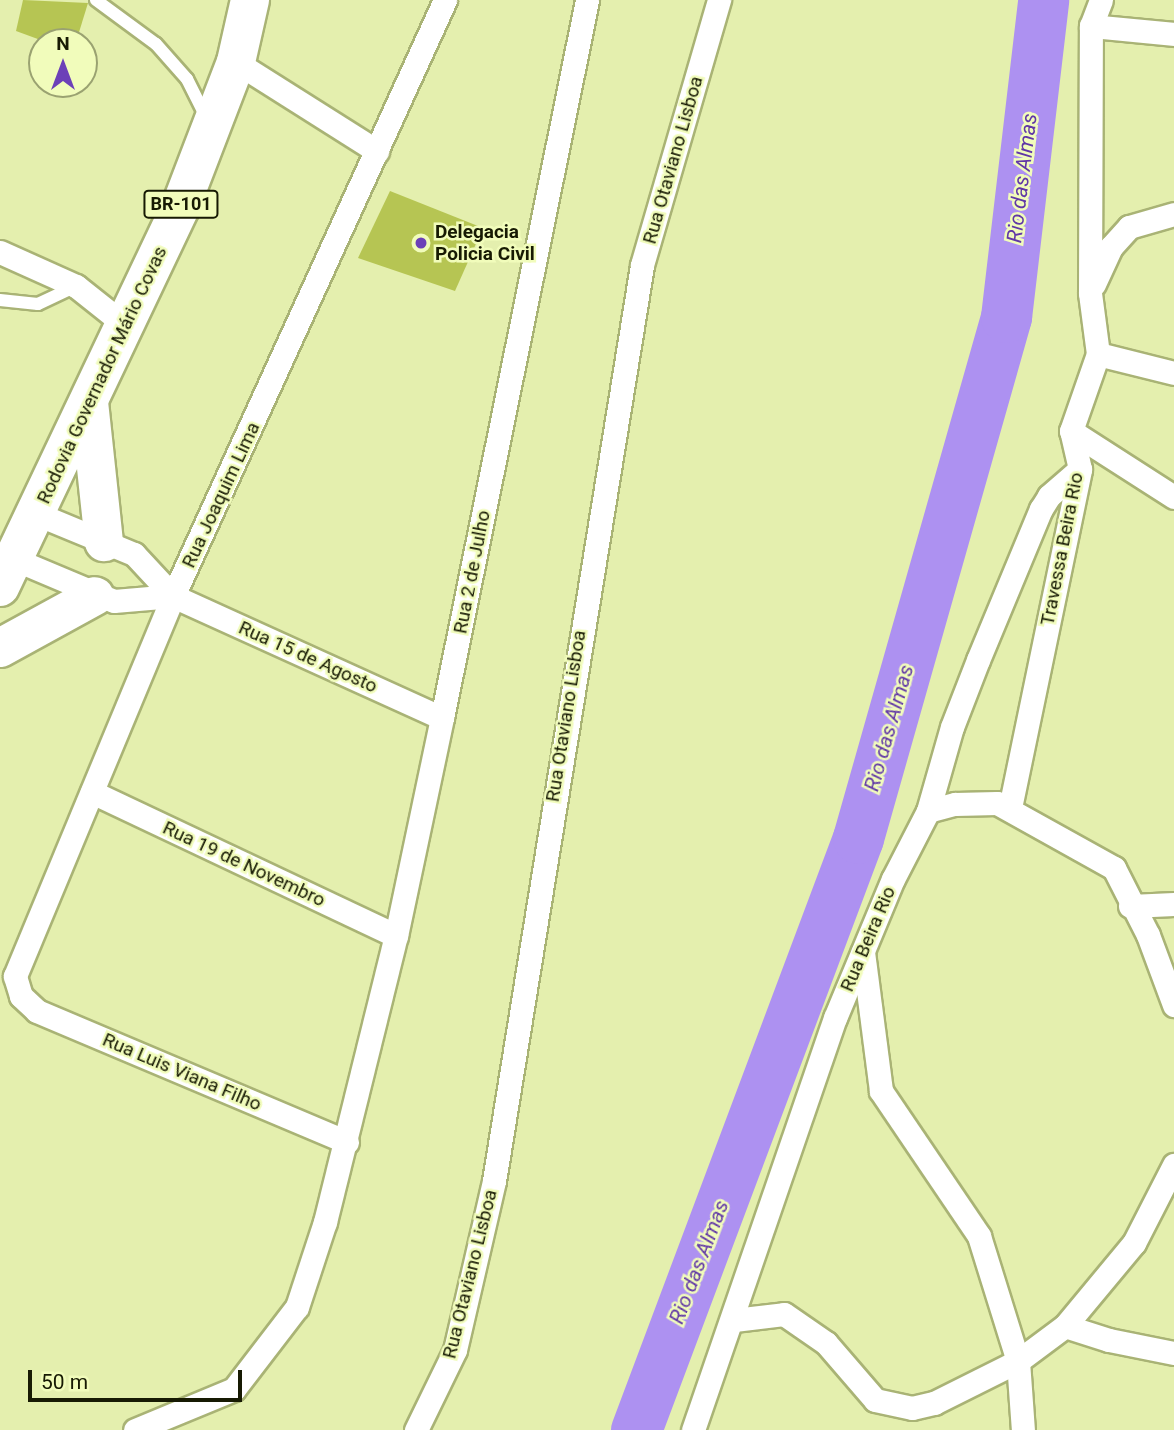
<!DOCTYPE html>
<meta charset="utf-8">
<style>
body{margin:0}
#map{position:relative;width:1174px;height:1430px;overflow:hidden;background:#e4efae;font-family:Roboto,sans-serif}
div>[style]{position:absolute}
.river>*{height:51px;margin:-25.5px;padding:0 25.5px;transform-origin:25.5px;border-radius:25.5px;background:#ad91f1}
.building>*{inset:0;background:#b6c553}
.roads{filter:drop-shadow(2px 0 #a9b375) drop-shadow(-2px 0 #a9b375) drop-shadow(0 2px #a9b375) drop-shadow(0 -2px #a9b375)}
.lane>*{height:12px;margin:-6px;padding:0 6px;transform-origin:6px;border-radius:6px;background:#fff}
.street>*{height:23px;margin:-11.5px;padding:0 11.5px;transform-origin:11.5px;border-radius:11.5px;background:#fff}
.highway>*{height:38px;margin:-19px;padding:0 19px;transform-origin:19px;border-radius:19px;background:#fff}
.dots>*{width:19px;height:19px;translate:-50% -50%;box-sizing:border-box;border:4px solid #f1fcbb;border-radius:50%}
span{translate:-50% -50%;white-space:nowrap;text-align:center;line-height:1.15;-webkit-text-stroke:5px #f1fcbb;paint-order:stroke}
.shield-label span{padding:2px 5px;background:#f1fcbb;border:2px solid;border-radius:5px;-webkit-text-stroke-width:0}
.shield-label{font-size:18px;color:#171a03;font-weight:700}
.street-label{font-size:19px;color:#171a03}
.poi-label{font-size:19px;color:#171a03;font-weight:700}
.left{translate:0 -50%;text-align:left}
.water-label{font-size:21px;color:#6037a6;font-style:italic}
.north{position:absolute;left:28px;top:28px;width:70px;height:70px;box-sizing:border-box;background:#f1fcbb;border:2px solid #9aa271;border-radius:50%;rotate:0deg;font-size:19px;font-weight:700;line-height:28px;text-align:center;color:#171a03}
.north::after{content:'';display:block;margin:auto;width:24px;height:32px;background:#6c40b8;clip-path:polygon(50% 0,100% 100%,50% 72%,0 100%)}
.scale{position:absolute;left:28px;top:1370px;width:214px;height:32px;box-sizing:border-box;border:4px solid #171a03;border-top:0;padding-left:9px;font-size:21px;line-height:24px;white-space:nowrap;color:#171a03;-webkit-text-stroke:5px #f1fcbb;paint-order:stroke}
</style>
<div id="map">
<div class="river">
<i style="left:636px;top:1430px;width:632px;rotate:-69.44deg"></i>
<i style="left:858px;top:838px;width:542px;rotate:-74.14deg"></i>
<i style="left:1006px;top:317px;width:319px;rotate:-83.3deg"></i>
</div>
<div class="building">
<i style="clip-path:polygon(23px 0,88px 3px,76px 42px,46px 42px,16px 31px)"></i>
<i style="clip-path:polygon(390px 191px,483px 228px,455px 291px,358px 258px)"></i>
</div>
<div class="roads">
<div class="lane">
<i style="left:96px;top:0;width:74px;rotate:36.3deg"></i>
<i style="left:156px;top:44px;width:47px;rotate:48.5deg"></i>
<i style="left:187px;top:79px;width:42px;rotate:63.4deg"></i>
<i style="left:0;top:300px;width:38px;rotate:6deg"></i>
<i style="left:38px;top:304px;width:42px;rotate:-25.3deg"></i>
</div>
<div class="street">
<i style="left:1091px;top:26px;width:83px;rotate:5.5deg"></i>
<i style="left:236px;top:62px;width:167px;rotate:32.3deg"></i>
<i style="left:0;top:252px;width:83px;rotate:24.1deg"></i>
<i style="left:76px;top:286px;width:61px;rotate:38.4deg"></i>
<i style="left:1094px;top:284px;width:41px;rotate:-65.3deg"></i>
<i style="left:1111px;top:247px;width:27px;rotate:-48deg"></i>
<i style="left:1129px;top:227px;width:47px;rotate:-16.1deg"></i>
<i style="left:1098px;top:354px;width:78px;rotate:14deg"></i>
<i style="left:1071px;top:431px;width:122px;rotate:32.7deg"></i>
<i style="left:37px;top:514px;width:105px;rotate:22.4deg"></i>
<i style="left:134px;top:554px;width:57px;rotate:47.1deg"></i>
<i style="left:173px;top:596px;width:295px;rotate:24.4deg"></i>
<i style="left:14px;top:559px;width:108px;rotate:22.8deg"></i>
<i style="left:114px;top:601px;width:59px;rotate:-4.8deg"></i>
<i style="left:92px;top:792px;width:336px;rotate:25.3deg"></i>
<i style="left:1010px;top:808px;width:346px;rotate:-78.3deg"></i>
<i style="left:1080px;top:469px;width:39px;rotate:-103deg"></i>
<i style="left:1071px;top:431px;width:82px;rotate:-70.7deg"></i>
<i style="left:1098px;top:354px;width:62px;rotate:-97.5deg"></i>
<i style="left:1090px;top:293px;width:267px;rotate:-89.8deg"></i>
<i style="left:1091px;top:26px;width:28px;rotate:-69deg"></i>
<i style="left:928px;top:811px;width:28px;rotate:-15deg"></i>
<i style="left:955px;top:804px;width:42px;rotate:-1.4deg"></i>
<i style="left:997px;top:803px;width:134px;rotate:29.1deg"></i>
<i style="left:1114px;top:868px;width:75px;rotate:63.1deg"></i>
<i style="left:1148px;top:935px;width:75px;rotate:69.6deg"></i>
<i style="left:1130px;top:906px;width:44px;rotate:-2.6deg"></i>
<i style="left:863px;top:952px;width:140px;rotate:82.6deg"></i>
<i style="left:881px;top:1091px;width:175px;rotate:55.9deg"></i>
<i style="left:979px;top:1236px;width:131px;rotate:72.7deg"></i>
<i style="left:1018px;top:1361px;width:69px;rotate:85.9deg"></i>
<i style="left:347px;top:1142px;width:337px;rotate:-157.1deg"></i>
<i style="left:37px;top:1011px;width:22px;rotate:-137deg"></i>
<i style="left:21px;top:996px;width:21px;rotate:-107deg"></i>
<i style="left:15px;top:976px;width:412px;rotate:-67.4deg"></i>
<i style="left:173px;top:596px;width:655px;rotate:-65.47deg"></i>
<i style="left:734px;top:1320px;width:50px;rotate:-6.8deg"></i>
<i style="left:784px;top:1314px;width:51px;rotate:34.6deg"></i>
<i style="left:826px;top:1343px;width:75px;rotate:49.3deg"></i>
<i style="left:875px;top:1400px;width:38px;rotate:12deg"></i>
<i style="left:912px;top:1408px;width:23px;rotate:-13deg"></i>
<i style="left:934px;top:1403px;width:94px;rotate:-26.6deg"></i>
<i style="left:1018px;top:1361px;width:59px;rotate:-36.7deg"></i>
<i style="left:1065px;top:1326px;width:108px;rotate:-50.3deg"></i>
<i style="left:1134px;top:1243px;width:88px;rotate:-62.9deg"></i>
<i style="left:1065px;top:1326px;width:46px;rotate:17.7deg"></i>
<i style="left:1109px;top:1340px;width:66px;rotate:11.3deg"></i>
<i style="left:135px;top:1430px;width:107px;rotate:-22.5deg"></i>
<i style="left:234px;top:1389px;width:103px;rotate:-52.5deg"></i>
<i style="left:297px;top:1307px;width:89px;rotate:-71.8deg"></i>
<i style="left:325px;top:1222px;width:295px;rotate:-76.1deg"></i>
<i style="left:396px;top:936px;width:223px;rotate:-78.1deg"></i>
<i style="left:442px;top:718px;width:732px;rotate:-78.58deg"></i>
<i style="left:416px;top:1430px;width:89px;rotate:-64deg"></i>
<i style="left:455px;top:1350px;width:173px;rotate:-77deg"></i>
<i style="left:494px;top:1181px;width:928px;rotate:-80.82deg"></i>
<i style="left:642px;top:265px;width:276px;rotate:-73.8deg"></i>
<i style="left:693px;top:1430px;width:436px;rotate:-71deg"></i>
<i style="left:835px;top:1018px;width:151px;rotate:-67.4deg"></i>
<i style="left:893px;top:879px;width:76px;rotate:-62.8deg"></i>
<i style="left:928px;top:811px;width:87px;rotate:-74.1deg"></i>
<i style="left:952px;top:727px;width:72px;rotate:-68.8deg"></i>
<i style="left:978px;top:660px;width:164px;rotate:-67.4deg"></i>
<i style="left:1041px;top:509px;width:15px;rotate:-58deg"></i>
<i style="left:1049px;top:496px;width:41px;rotate:-41.1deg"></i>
</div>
<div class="highway">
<i style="left:89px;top:402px;width:141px;rotate:83.9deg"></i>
<i style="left:0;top:587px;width:420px;rotate:-64.6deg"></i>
<i style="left:180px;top:208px;width:156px;rotate:-69deg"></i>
<i style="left:236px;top:62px;width:64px;rotate:-77.3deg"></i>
<i style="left:0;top:648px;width:108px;rotate:-28.7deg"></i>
</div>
</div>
<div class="dots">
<i style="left:421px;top:243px;background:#6c40b8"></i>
</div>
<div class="shield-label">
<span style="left:181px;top:204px">BR-101</span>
</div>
<div class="street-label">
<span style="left:673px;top:160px;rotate:-74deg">Rua Otaviano Lisboa</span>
<span style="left:102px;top:375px;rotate:-65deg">Rodovia Governador Mário Covas</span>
<span style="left:221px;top:495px;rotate:-65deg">Rua Joaquim Lima</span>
<span style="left:1062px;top:549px;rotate:-79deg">Travessa Beira Rio</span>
<span style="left:472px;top:572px;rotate:-79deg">Rua 2 de Julho</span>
<span style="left:308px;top:657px;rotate:24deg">Rua 15 de Agosto</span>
<span style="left:566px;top:716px;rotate:-81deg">Rua Otaviano Lisboa</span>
<span style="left:244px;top:864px;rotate:25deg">Rua 19 de Novembro</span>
<span style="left:868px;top:939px;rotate:-67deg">Rua Beira Rio</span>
<span style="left:182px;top:1072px;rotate:23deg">Rua Luis Viana Filho</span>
<span style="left:470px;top:1274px;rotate:-76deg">Rua Otaviano Lisboa</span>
</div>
<div class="poi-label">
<span class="left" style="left:435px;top:243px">Delegacia<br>Policia Civil</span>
</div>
<div class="water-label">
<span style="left:1022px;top:178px;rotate:-83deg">Rio das Almas</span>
<span style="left:889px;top:728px;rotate:-74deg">Rio das Almas</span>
<span style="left:699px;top:1262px;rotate:-69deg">Rio das Almas</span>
</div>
<div class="north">N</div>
<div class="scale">50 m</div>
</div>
